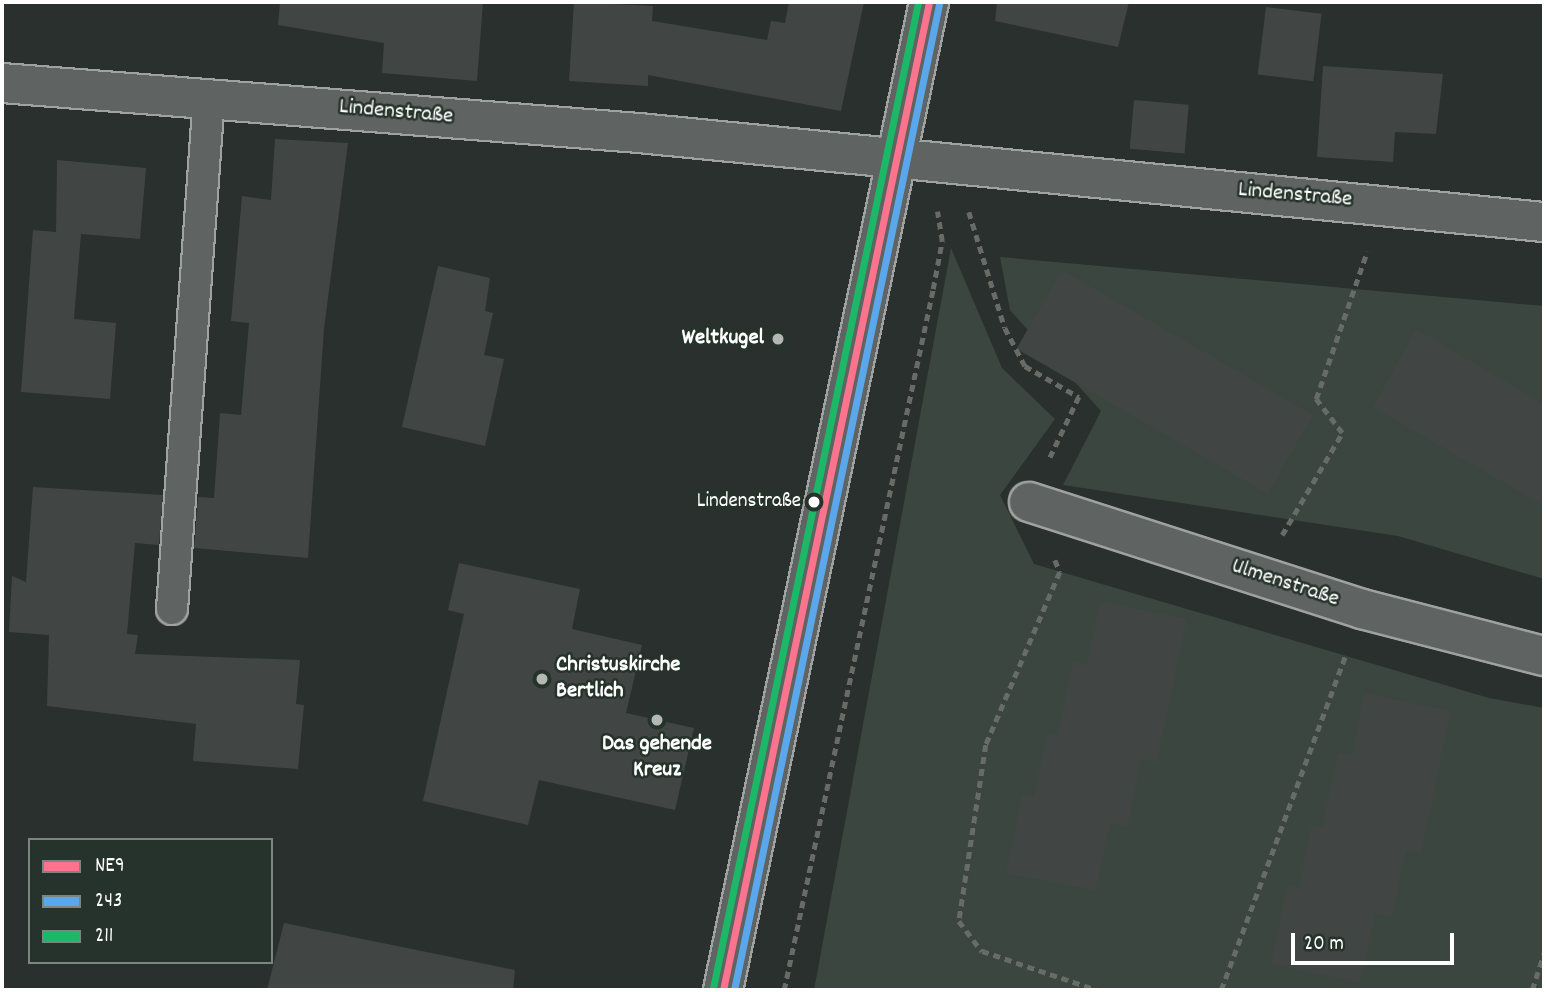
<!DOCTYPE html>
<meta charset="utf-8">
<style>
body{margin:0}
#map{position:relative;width:1546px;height:992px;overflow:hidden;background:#29302d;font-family:Dekko,sans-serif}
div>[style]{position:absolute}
.green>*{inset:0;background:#3b4641}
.building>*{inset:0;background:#414644;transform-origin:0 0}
.path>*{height:4.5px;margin-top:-2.25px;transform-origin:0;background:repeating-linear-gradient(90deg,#686c69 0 7px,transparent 0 12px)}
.roads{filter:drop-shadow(2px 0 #9fa2a0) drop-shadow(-2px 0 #9fa2a0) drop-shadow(0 2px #9fa2a0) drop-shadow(0 -2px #9fa2a0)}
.service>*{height:30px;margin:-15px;padding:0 15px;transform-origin:15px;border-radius:15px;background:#5f6362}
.minor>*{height:38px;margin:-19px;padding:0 19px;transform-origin:19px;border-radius:19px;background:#5f6362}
.tertiary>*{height:38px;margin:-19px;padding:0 19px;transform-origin:19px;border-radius:19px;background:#5f6362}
.bus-1>*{height:7px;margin:-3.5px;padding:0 3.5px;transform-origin:3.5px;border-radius:3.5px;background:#fc738d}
.bus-2>*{height:7px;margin:-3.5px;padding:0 3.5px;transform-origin:3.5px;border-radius:3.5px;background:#5aa8eb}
.bus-3>*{height:7px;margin:-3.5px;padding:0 3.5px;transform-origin:3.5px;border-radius:3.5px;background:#1ab867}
.dots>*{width:19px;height:19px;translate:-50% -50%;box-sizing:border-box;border:4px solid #26332d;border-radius:50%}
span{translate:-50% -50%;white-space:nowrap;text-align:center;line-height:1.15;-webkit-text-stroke:5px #26332d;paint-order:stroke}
.bus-label{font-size:21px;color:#fff}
.right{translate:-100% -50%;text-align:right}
.street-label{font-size:23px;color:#fff}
.poi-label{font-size:23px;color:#fff;font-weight:700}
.left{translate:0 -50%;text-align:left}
.frame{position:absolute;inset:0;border:4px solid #fff;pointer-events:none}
.legend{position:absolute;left:28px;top:838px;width:245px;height:126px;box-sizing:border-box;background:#26332d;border:2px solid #7d8581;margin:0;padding:9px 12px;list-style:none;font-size:21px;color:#fff}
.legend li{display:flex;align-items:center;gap:14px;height:35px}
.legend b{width:35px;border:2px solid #7d8581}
.scale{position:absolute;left:1291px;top:933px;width:163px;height:32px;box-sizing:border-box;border:4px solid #fff;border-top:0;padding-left:9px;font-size:21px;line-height:24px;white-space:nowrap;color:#fff;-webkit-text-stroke:5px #26332d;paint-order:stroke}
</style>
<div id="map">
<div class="green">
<i style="clip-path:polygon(951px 248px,1002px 368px,1055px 419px,1000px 495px,1034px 564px,1489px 698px,1544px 708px,1544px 990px,814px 990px)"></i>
<i style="clip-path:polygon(1000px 257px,1544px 306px,1544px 579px,1398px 536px,1063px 485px,1101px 411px,1010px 310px)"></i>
</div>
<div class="building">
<i style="clip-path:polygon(280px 2px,483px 2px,477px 81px,382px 73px,384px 43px,278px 25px)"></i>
<i style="clip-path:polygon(574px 2px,653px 6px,652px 21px,767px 40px,771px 21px,785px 23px,789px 2px,864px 2px,841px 111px,648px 75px,648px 86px,569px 81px)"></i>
<i style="clip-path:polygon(997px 2px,1129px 2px,1118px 47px,995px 21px)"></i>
<i style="left:1266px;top:7px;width:56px;height:68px;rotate:7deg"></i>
<i style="clip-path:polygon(1323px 66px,1443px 74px,1436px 134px,1395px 132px,1393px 162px,1317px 157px)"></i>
<i style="left:1134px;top:100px;width:55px;height:49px;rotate:5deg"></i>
<i style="clip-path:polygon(275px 139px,348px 143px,324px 329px,308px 558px,194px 548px,198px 497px,214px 498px,220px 413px,241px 415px,249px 323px,231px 321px,242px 196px,271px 200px)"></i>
<i style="clip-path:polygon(57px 160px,146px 168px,140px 239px,81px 234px,74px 319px,116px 323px,110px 399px,21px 392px,33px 230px,56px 232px)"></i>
<i style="clip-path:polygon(438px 266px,490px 278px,485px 311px,493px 313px,484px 355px,504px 359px,485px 446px,402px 427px)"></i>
<i style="left:1062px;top:270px;width:290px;height:91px;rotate:30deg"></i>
<i style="clip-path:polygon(1416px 329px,1544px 404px,1544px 506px,1373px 407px)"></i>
<i style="clip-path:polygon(33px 487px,163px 495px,159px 545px,135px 543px,127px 634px,138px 635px,135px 654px,300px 660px,296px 704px,304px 705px,298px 769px,193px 761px,196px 724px,47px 706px,49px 635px,9px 632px,12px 576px,26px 582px)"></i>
<i style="clip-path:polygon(459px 563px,580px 589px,572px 629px,642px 645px,626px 713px,694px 728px,675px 810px,539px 780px,528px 825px,423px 801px,464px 614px,448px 610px)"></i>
<i style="clip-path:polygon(1100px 601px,1187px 619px,1157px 762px,1141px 759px,1128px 826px,1110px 823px,1096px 891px,1006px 873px,1022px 794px,1034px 796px,1047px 734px,1057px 736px,1073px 661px,1087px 664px)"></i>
<i style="clip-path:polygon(1364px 693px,1451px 711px,1421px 854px,1406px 850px,1392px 918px,1375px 914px,1360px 983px,1271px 964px,1287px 886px,1299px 888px,1311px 826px,1322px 827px,1338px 753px,1352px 755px)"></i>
<i style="clip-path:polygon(284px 923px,515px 970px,513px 990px,267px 990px)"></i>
</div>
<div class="path">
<i style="left:969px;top:212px;width:121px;rotate:72.8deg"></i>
<i style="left:1005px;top:328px;width:43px;rotate:62.2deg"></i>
<i style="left:1025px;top:366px;width:62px;rotate:29.9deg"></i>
<i style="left:1079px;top:397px;width:70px;rotate:115.5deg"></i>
<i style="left:1282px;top:535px;width:118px;rotate:-59.5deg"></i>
<i style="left:1342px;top:433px;width:43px;rotate:-127.4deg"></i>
<i style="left:1316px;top:399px;width:156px;rotate:-70.9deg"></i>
<i style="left:1055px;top:560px;width:13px;rotate:67deg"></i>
<i style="left:1060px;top:572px;width:188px;rotate:113.2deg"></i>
<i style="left:986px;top:745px;width:178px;rotate:98.7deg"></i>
<i style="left:959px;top:921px;width:38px;rotate:53deg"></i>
<i style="left:982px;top:951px;width:121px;rotate:18.7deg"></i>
<i style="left:784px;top:990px;width:717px;rotate:-78deg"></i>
<i style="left:933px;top:289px;width:49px;rotate:-79.4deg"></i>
<i style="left:942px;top:241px;width:30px;rotate:-99deg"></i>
<i style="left:1221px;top:990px;width:359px;rotate:-69.6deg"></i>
<i style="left:1532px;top:990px;width:40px;rotate:-72deg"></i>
</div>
<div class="roads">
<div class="service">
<i style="left:172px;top:609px;width:513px;rotate:-85.87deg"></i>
</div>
<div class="minor">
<i style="left:2px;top:83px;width:639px;rotate:4.49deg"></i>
<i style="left:639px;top:133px;width:909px;rotate:5.62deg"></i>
<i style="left:1029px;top:502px;width:350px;rotate:17.8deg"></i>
<i style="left:1362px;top:609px;width:188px;rotate:14.5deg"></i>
</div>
<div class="tertiary">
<i style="left:723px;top:990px;width:1009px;rotate:-78.22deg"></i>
</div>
</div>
<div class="bus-1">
<i style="left:723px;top:990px;width:1009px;rotate:-78.22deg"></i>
</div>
<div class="bus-2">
<i style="left:734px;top:990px;width:1007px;rotate:-78.25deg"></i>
</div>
<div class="bus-3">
<i style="left:713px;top:988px;width:1007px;rotate:-78.25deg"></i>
</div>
<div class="dots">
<i style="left:778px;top:339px;background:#b4b7b6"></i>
<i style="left:814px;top:502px;background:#fff"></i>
<i style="left:542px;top:679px;background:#b4b7b6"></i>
<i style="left:657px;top:720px;background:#b4b7b6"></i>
</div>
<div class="bus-label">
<span class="right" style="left:801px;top:502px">Lindenstraße</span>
</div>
<div class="street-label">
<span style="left:396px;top:113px;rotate:5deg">Lindenstraße</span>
<span style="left:1295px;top:196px;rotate:5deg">Lindenstraße</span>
<span style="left:1285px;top:584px;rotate:18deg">Ulmenstraße</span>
</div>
<div class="poi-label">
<span class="right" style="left:764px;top:339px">Weltkugel</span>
<span class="left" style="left:556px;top:679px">Christuskirche<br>Bertlich</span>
<span style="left:657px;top:758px">Das gehende<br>Kreuz</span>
</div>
<div class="frame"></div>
<ul class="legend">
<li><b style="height:9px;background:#fc738d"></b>NE9</li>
<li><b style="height:9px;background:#5aa8eb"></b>243</li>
<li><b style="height:9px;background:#1ab867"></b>211</li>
</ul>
<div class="scale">20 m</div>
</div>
